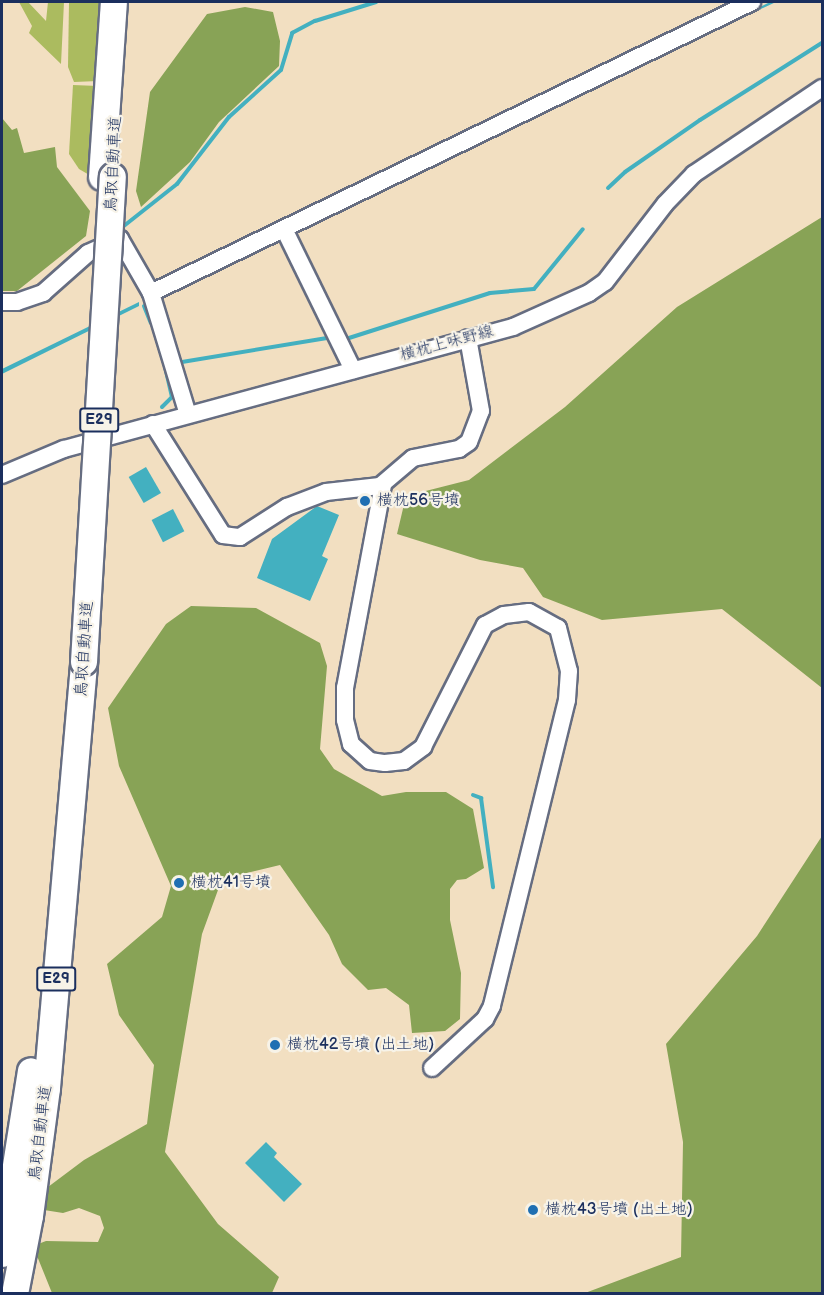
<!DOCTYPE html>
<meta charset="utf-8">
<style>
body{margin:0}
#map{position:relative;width:824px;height:1295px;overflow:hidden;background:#f2dfc1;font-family:"Balsamiq Sans","Klee One",sans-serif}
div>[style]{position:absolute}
.green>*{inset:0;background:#abbb5f}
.forest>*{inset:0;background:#88a356}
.water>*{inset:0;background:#43b0c0;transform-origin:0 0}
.stream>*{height:4px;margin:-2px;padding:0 2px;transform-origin:2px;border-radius:2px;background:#43b0c0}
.roads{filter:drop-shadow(2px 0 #666d81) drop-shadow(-2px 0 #666d81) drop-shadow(0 2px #666d81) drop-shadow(0 -2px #666d81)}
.minor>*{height:16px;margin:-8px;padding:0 8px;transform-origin:8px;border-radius:8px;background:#fff}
.highway>*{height:26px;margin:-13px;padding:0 13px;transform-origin:13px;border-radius:13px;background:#fff}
.bridges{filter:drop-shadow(2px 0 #666d81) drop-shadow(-2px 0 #666d81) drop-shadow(0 2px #666d81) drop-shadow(0 -2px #666d81)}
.highway-bridge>*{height:26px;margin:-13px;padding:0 13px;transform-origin:13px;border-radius:13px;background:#fff}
.dots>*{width:16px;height:16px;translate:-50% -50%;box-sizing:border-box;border:3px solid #f7f3e8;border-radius:50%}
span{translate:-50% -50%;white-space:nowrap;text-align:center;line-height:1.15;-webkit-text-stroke:4.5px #f7f3e8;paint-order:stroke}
.shield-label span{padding:2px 4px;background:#f7f3e8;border:2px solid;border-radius:4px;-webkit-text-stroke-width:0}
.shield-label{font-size:15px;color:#1b2f5e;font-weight:700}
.street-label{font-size:16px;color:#1b2f5e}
.poi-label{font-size:16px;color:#1b2f5e}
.left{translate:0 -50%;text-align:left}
.frame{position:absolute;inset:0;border:3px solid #1b2f5e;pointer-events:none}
</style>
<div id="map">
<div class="green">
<i style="clip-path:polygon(19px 2px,28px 2px,46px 21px,48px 2px,64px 2px,61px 64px,29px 33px,32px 26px)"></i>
<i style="clip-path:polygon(69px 2px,105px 2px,98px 81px,74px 82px,68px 67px)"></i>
<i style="clip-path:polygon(73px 85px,98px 86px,91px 176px,79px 169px,69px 154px)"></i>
</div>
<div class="forest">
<i style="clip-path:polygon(245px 7px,273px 12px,280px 41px,279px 66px,219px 122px,190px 162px,141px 207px,136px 191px,150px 92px,207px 14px)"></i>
<i style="clip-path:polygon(2px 118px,12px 130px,17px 128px,24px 153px,55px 147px,57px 167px,90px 211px,86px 236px,17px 291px,2px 291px)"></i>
<i style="clip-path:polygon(822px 217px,822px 688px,722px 609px,602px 620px,543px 597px,523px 568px,480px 560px,397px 534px,406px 496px,469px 480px,565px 407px,677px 307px)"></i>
<i style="clip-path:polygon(191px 606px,256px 608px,320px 643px,327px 666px,320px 749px,334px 769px,382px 796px,406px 792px,446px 792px,473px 809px,484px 868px,466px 879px,457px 880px,450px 889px,450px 920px,461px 973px,460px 1019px,445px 1031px,412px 1033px,409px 1005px,386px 988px,368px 990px,342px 964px,329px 935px,280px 865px,222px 879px,202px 934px,165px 1152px,218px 1224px,279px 1277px,272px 1293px,52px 1293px,33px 1246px,46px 1241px,98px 1242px,104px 1228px,100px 1216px,79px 1208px,63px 1213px,44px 1210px,40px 1193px,84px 1160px,147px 1124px,154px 1065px,119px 1015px,107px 964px,162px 917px,171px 886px,119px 766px,108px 708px,166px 624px)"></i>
<i style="clip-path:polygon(822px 836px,822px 1293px,585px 1293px,681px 1257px,683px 1142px,666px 1044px,757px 936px)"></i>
</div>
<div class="water">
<i style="clip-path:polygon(770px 2px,776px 2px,562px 102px,691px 41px)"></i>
<i style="clip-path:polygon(139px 302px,139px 306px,2px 374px,2px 369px)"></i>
<i style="left:146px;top:467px;width:30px;height:20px;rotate:60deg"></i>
<i style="clip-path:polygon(317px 506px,339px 515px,322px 556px,328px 559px,310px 601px,257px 578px,272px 539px)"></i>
<i style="left:173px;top:509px;width:25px;height:24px;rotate:63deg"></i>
<i style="clip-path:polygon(266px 1142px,277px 1153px,274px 1157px,302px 1184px,284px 1202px,245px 1163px)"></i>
</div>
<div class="stream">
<i style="left:608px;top:188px;width:23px;rotate:-43deg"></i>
<i style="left:625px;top:172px;width:91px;rotate:-34.7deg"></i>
<i style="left:700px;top:120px;width:144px;rotate:-32.3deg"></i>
<i style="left:120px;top:229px;width:73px;rotate:-38.3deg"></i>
<i style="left:177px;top:184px;width:85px;rotate:-52.2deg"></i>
<i style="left:229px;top:117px;width:70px;rotate:-42.1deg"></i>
<i style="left:281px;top:70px;width:39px;rotate:-73deg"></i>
<i style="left:292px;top:33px;width:26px;rotate:-28deg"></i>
<i style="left:315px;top:21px;width:64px;rotate:-17.3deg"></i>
<i style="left:144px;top:306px;width:18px;rotate:68deg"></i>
<i style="left:349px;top:338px;width:148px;rotate:-17.7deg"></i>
<i style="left:490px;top:293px;width:44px;rotate:-5.2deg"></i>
<i style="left:534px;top:289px;width:77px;rotate:-50.8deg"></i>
<i style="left:182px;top:362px;width:147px;rotate:-9.4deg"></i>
<i style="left:162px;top:407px;width:14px;rotate:-45deg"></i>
<i style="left:172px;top:397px;width:36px;rotate:-103deg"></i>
<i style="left:473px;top:795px;width:9px;rotate:21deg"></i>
<i style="left:481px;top:798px;width:90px;rotate:82.3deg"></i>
</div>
<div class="roads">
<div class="minor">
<i style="left:284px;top:229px;width:157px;rotate:63.9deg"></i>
<i style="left:151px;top:293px;width:668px;rotate:-25.84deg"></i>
<i style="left:2px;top:302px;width:15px"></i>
<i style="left:17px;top:302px;width:28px;rotate:-19deg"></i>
<i style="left:43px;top:293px;width:60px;rotate:-41.6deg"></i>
<i style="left:88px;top:253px;width:35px;rotate:-24deg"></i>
<i style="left:120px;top:239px;width:62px;rotate:60.1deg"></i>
<i style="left:151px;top:293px;width:127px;rotate:73.1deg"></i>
<i style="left:153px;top:424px;width:131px;rotate:57.8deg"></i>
<i style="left:223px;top:535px;width:17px;rotate:7deg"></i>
<i style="left:240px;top:537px;width:56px;rotate:-32.6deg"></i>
<i style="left:287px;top:507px;width:42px;rotate:-21deg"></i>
<i style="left:326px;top:492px;width:54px;rotate:-6.3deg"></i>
<i style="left:380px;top:486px;width:43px;rotate:-40.3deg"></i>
<i style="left:413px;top:458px;width:47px;rotate:-11.1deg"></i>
<i style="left:459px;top:449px;width:12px;rotate:-35deg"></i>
<i style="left:469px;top:442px;width:33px;rotate:-69deg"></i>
<i style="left:481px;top:411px;width:74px;rotate:-100.1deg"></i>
<i style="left:2px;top:475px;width:67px;rotate:-22.8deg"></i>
<i style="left:64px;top:449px;width:465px;rotate:-15.2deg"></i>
<i style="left:513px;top:327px;width:83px;rotate:-24.1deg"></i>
<i style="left:589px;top:293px;width:19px;rotate:-35deg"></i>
<i style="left:605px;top:282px;width:98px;rotate:-52.4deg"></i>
<i style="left:665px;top:204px;width:42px;rotate:-46deg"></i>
<i style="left:694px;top:174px;width:154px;rotate:-33.9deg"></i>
<i style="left:383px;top:485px;width:207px;rotate:100.6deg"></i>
<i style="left:345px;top:688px;width:32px;rotate:90deg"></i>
<i style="left:345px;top:720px;width:25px;rotate:76deg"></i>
<i style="left:351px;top:744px;width:25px;rotate:42deg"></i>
<i style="left:370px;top:761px;width:15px;rotate:8deg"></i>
<i style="left:385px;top:763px;width:19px;rotate:-6deg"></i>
<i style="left:404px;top:761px;width:24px;rotate:-36deg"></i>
<i style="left:423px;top:747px;width:137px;rotate:-63.1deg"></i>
<i style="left:485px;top:625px;width:21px;rotate:-28deg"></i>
<i style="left:504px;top:615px;width:25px;rotate:-7deg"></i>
<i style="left:529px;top:612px;width:33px;rotate:29deg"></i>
<i style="left:558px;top:628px;width:44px;rotate:75.7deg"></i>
<i style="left:569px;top:671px;width:29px;rotate:94deg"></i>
<i style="left:567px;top:700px;width:315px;rotate:103.8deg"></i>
<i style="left:492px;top:1006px;width:15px;rotate:118deg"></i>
<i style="left:485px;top:1019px;width:72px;rotate:137.2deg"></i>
</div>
<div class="highway">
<i style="left:102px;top:177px;width:175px;rotate:-86.1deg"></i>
<i style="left:2px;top:1254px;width:185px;rotate:-81deg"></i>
<i style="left:15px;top:1294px;width:79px;rotate:-79.1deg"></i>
<i style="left:30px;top:1216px;width:129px;rotate:-82.4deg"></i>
<i style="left:47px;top:1088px;width:428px;rotate:-85deg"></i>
</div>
</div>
<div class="bridges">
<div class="highway-bridge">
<i style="left:84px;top:662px;width:486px;rotate:-86.6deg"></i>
</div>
</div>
<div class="dots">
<i style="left:365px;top:501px;background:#1f6fb2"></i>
<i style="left:179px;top:883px;background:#1f6fb2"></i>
<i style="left:275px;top:1045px;background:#1f6fb2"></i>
<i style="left:533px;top:1210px;background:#1f6fb2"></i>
</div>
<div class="shield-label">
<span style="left:99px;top:420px">E29</span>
<span style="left:56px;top:979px">E29</span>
</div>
<div class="street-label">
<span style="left:114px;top:164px;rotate:-87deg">鳥取自動車道</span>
<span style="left:447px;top:344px;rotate:-15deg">横枕上味野線</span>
<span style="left:85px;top:649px;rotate:-86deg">鳥取自動車道</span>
<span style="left:41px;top:1133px;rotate:-83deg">鳥取自動車道</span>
</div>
<div class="poi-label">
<span class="left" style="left:377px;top:501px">横枕56号墳</span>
<span class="left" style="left:191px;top:883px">横枕41号墳</span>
<span class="left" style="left:287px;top:1045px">横枕42号墳 (出土地)</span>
<span class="left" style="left:545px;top:1210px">横枕43号墳 (出土地)</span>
</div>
<div class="frame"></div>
</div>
